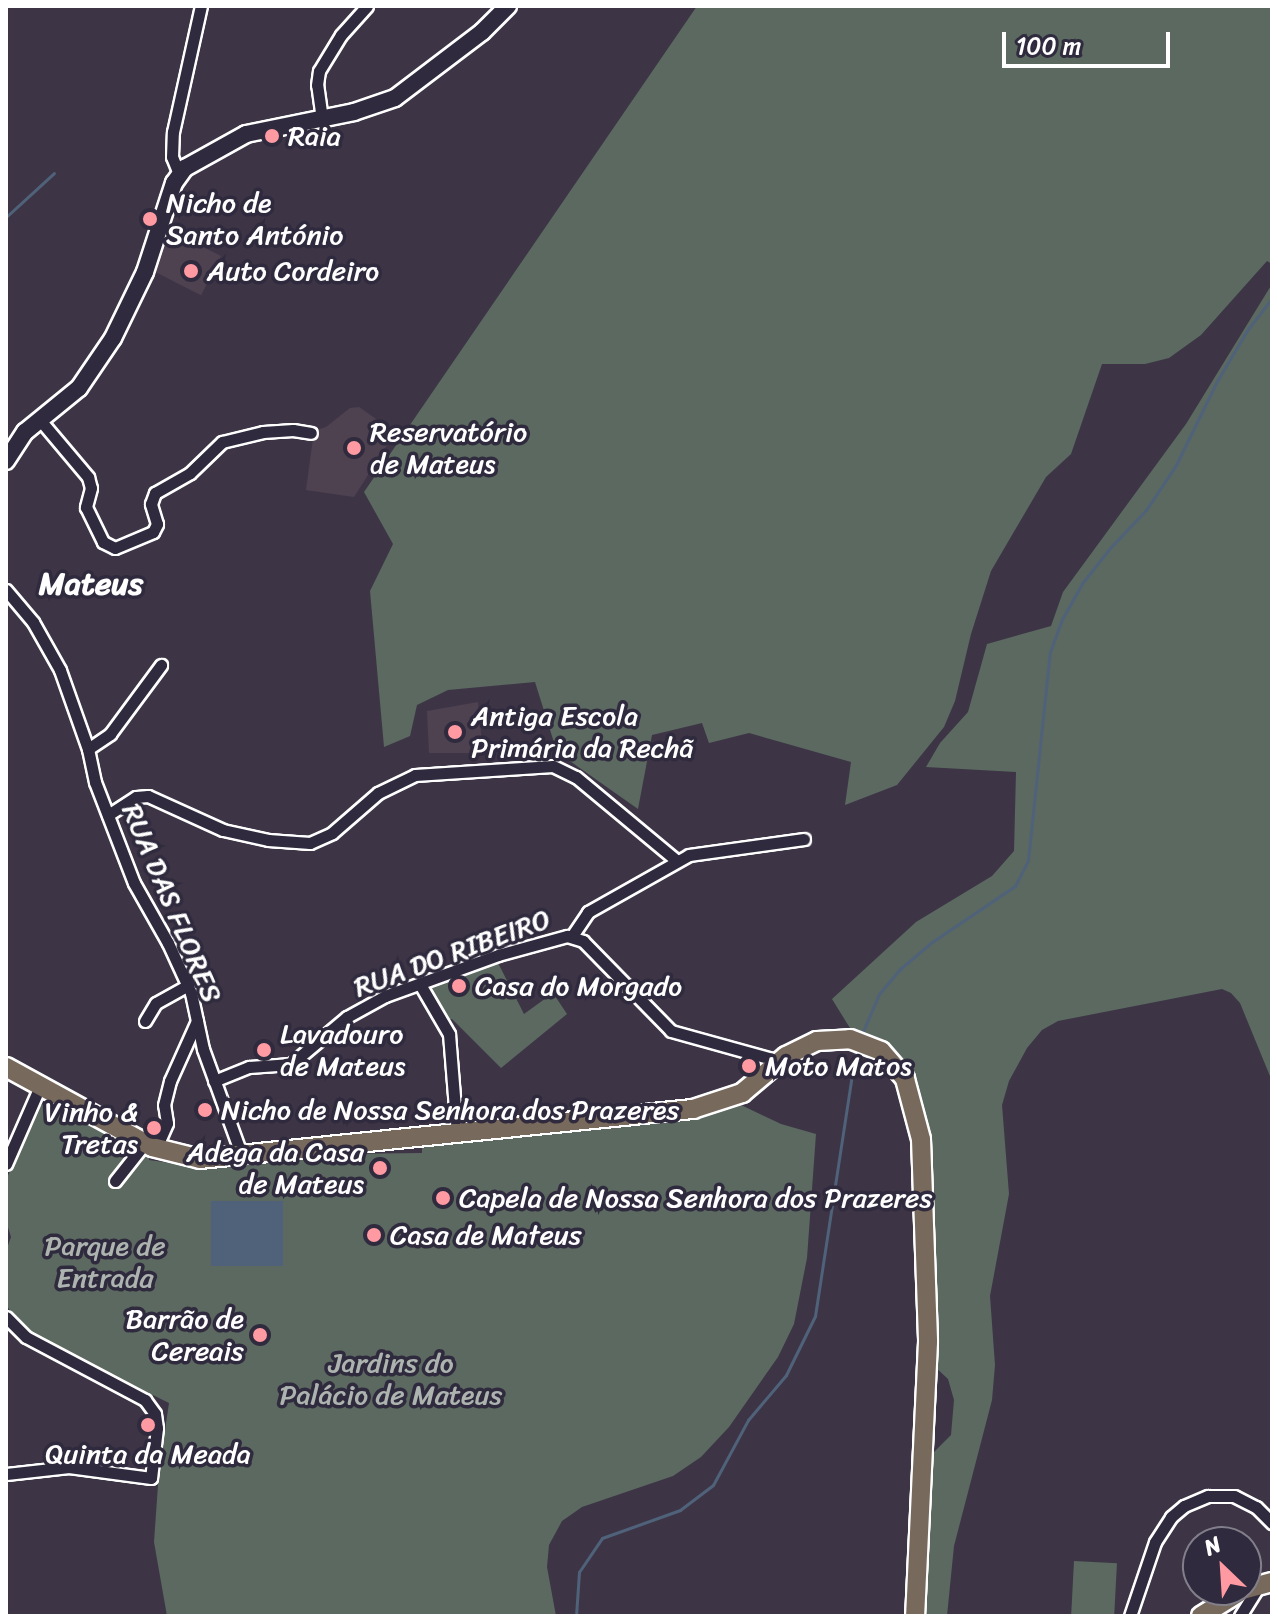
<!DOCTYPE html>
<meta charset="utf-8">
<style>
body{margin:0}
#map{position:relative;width:1278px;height:1622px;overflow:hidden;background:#3d3546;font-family:Sriracha,sans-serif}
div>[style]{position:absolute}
.built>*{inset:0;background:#4e4251;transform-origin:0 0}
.green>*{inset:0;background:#5b6960;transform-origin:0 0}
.water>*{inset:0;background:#4f627a;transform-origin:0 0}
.stream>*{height:3px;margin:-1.5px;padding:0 1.5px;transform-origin:1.5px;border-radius:1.5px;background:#4f627a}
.roads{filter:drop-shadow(2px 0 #fff) drop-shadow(-2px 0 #fff) drop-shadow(0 2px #fff) drop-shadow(0 -2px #fff)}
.minor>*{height:11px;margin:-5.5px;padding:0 5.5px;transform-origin:5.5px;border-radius:5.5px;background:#2f2a3d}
.secondary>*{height:16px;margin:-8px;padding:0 8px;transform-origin:8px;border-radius:8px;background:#2f2a3d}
.primary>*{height:18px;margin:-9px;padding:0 9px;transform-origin:9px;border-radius:9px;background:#77695c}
.dots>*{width:22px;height:22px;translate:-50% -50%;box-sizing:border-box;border:4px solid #2f2a3d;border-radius:50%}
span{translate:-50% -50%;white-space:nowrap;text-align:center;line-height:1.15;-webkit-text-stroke:7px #2f2a3d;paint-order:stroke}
.poi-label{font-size:28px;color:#fff}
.left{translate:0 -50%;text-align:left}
.right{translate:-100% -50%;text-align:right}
.street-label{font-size:28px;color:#fff}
.park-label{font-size:28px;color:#adb4b0}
.quarter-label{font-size:32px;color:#fff;font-weight:700}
.frame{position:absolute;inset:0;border:8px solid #fff;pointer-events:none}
.north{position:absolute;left:1182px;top:1526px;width:80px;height:80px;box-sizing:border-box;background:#2f2a3d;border:2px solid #827f8b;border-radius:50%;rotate:335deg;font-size:22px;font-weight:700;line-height:32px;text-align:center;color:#fff}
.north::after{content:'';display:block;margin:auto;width:28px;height:36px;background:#ff9aa2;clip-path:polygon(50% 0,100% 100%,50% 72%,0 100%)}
.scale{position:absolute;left:1002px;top:32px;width:168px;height:36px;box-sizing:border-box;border:4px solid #fff;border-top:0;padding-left:10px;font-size:24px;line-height:28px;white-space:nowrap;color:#fff;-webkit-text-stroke:6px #2f2a3d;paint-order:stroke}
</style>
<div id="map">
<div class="built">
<i style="left:164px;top:227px;width:64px;height:44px;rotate:27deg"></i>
<i style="clip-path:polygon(359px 407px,379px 421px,389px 434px,387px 445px,354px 497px,306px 490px,314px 431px,326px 427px,350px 408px)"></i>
<i style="clip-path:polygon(478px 702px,483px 753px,429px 753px,427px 711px)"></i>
</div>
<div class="green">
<i style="clip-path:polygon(697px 6px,1272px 6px,1272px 264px,1267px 261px,1201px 335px,1169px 358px,1145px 364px,1102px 364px,1071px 454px,1046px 477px,991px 571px,971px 634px,955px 701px,944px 727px,897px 785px,845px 805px,851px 762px,749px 733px,709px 743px,702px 723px,652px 735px,638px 809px,557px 752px,535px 682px,448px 690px,417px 705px,410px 736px,384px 747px,370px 591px,393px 544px,364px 492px)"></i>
<i style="clip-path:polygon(1272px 284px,1272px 1081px,1240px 1003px,1231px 993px,1222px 989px,1058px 1021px,1042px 1030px,1027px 1048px,1009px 1081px,1002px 1105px,1009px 1194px,990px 1296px,995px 1365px,992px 1400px,954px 1546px,947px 1616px,921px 1616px,929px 1457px,951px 1435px,954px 1400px,948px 1379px,934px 1366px,923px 1113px,916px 1085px,903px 1063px,894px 1053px,853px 1033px,832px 999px,916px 922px,992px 876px,1014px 851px,1016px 772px,926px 767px,940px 743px,968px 712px,987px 644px,1051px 626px,1063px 592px,1186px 424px)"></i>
<i style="clip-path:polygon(496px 959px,524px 1014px,553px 993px,567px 1014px,501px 1068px,452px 1019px,444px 1019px,424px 988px)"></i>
<i style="clip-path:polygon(51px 1100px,149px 1154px,149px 1160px,191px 1166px,338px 1154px,422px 1153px,422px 1144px,697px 1118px,739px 1104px,781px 1124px,816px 1134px,807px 1258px,794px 1324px,778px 1357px,729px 1427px,701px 1457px,673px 1476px,582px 1507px,562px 1521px,549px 1545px,547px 1567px,556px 1616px,167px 1616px,154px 1542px,159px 1471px,169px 1403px,36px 1337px,24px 1329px,6px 1305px,6px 1251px,11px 1237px,6px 1221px,6px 1180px,38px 1107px)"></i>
<i style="left:1074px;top:1561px;width:43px;height:55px;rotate:3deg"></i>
</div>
<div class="water">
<i style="left:283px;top:1201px;width:65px;height:72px;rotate:90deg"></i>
</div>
<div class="stream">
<i style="left:6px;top:217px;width:65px;rotate:-42.5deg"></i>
<i style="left:861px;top:1036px;width:46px;rotate:-66.8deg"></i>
<i style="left:879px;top:994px;width:33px;rotate:-50deg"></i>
<i style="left:900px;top:969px;width:42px;rotate:-40.2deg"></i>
<i style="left:932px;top:942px;width:100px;rotate:-34deg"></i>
<i style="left:1015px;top:886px;width:29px;rotate:-63deg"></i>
<i style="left:1028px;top:860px;width:209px;rotate:-84deg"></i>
<i style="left:1050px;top:652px;width:33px;rotate:-70deg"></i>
<i style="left:1061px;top:621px;width:45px;rotate:-60.6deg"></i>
<i style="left:1083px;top:582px;width:43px;rotate:-51.5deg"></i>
<i style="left:1110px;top:548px;width:52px;rotate:-46.5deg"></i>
<i style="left:1146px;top:510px;width:54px;rotate:-56.3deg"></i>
<i style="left:1176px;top:465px;width:93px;rotate:-64deg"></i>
<i style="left:1217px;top:381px;width:61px;rotate:-59.2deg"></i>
<i style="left:1248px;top:329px;width:39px;rotate:-52deg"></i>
<i style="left:576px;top:1616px;width:44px;rotate:-86.1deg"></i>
<i style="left:579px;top:1572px;width:41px;rotate:-55.9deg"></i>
<i style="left:602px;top:1538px;width:83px;rotate:-19.7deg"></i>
<i style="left:680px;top:1510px;width:41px;rotate:-37.1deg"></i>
<i style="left:713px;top:1485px;width:74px;rotate:-61.7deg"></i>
<i style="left:748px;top:1420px;width:59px;rotate:-49.8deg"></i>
<i style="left:786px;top:1375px;width:66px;rotate:-63.8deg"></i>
<i style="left:815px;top:1316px;width:272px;rotate:-81.3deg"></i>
</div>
<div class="roads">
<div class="minor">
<i style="left:322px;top:119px;width:34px;rotate:-98deg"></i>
<i style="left:317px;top:85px;width:14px;rotate:-82deg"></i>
<i style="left:319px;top:71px;width:42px;rotate:-58.6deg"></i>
<i style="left:341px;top:35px;width:39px;rotate:-48deg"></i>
<i style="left:179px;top:174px;width:18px;rotate:-112deg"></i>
<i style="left:172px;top:157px;width:25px;rotate:-88deg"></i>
<i style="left:173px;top:132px;width:129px;rotate:-77.5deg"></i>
<i style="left:40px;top:420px;width:75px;rotate:49.9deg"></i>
<i style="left:88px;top:477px;width:11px;rotate:75deg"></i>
<i style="left:91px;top:488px;width:20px;rotate:105deg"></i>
<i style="left:86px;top:507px;width:39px;rotate:64deg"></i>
<i style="left:103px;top:542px;width:13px;rotate:27deg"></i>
<i style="left:115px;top:548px;width:41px;rotate:-22.8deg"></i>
<i style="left:153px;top:532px;width:9px;rotate:-63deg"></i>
<i style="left:157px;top:524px;width:21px;rotate:-107deg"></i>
<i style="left:151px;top:504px;width:12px;rotate:-70deg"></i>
<i style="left:155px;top:493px;width:40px;rotate:-29.7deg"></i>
<i style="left:190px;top:473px;width:45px;rotate:-44.1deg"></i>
<i style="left:222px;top:442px;width:42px;rotate:-13.7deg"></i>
<i style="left:263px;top:432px;width:30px;rotate:-4deg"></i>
<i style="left:293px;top:430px;width:18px;rotate:9deg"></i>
<i style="left:6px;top:590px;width:42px;rotate:49.8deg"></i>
<i style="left:33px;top:622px;width:55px;rotate:60.6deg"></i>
<i style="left:60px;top:670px;width:84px;rotate:70.5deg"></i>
<i style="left:88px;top:749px;width:34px;rotate:78deg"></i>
<i style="left:95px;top:782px;width:108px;rotate:68.9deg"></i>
<i style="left:134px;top:883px;width:69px;rotate:60.5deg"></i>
<i style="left:168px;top:943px;width:55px;rotate:65.3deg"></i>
<i style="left:191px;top:993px;width:57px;rotate:77.9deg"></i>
<i style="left:203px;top:1049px;width:114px;rotate:70deg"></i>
<i style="left:88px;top:749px;width:27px;rotate:-34deg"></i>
<i style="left:110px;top:734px;width:86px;rotate:-53.5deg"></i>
<i style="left:108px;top:815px;width:33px;rotate:-33deg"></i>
<i style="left:136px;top:797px;width:12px;rotate:-5deg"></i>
<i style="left:148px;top:796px;width:82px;rotate:24.4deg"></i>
<i style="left:223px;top:830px;width:46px;rotate:12.5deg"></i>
<i style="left:268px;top:840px;width:42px;rotate:4.1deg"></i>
<i style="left:310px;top:843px;width:24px;rotate:-24deg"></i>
<i style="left:332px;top:833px;width:61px;rotate:-41deg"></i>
<i style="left:378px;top:793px;width:41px;rotate:-25.9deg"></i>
<i style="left:415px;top:775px;width:138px;rotate:-3.7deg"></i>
<i style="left:553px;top:766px;width:25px;rotate:26deg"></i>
<i style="left:576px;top:777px;width:131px;rotate:39.7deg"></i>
<i style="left:572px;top:936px;width:29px;rotate:-56deg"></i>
<i style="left:588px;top:912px;width:116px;rotate:-29.4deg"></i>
<i style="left:689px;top:855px;width:116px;rotate:-7.9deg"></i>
<i style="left:421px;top:986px;width:56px;rotate:59.7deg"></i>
<i style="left:449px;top:1034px;width:99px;rotate:85.4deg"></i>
<i style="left:145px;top:1021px;width:21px;rotate:-59deg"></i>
<i style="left:156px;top:1003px;width:37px;rotate:-29deg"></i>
<i style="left:214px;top:1081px;width:38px;rotate:-22deg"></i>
<i style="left:249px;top:1067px;width:42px;rotate:-4.1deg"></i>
<i style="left:291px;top:1064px;width:73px;rotate:-40deg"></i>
<i style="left:347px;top:1017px;width:43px;rotate:-28.9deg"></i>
<i style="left:385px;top:996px;width:120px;rotate:-19.9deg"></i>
<i style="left:498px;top:955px;width:72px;rotate:-15.4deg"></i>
<i style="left:567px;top:936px;width:17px;rotate:17deg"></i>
<i style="left:583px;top:941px;width:126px;rotate:45.6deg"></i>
<i style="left:671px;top:1031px;width:112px;rotate:15.5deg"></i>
<i style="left:156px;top:1148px;width:27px;rotate:-66deg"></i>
<i style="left:167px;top:1123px;width:18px;rotate:-99deg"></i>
<i style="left:164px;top:1105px;width:25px;rotate:-76deg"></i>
<i style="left:170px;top:1081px;width:66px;rotate:-65.8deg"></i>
<i style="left:6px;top:1164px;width:85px;rotate:-66.4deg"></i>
<i style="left:115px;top:1181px;width:48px;rotate:-51.7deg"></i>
<i style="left:6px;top:1317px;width:28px;rotate:45deg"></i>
<i style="left:26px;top:1337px;width:135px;rotate:27.9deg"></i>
<i style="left:145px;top:1400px;width:17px;rotate:54deg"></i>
<i style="left:155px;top:1414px;width:14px;rotate:82deg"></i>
<i style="left:157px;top:1428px;width:50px;rotate:96.8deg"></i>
<i style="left:151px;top:1478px;width:83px;rotate:-172.4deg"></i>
<i style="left:69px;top:1467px;width:63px;rotate:173.7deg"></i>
<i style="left:1130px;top:1616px;width:78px;rotate:-71.3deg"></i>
<i style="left:1155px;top:1542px;width:30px;rotate:-57deg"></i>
<i style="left:1171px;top:1517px;width:17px;rotate:-40deg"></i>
<i style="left:1184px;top:1506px;width:26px;rotate:-23deg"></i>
<i style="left:1208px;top:1496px;width:26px"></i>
<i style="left:1234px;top:1496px;width:25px;rotate:27deg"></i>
<i style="left:1256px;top:1507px;width:23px;rotate:45deg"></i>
<i style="left:1240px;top:1616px;width:38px;rotate:-58deg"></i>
</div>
<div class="secondary">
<i style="left:6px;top:461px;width:35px;rotate:-57deg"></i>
<i style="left:25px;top:432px;width:70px;rotate:-39.2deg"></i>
<i style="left:79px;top:388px;width:60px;rotate:-55.8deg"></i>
<i style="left:113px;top:338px;width:73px;rotate:-64.1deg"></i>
<i style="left:145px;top:272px;width:94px;rotate:-72deg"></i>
<i style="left:174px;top:183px;width:19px;rotate:-54deg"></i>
<i style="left:185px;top:168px;width:70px;rotate:-29.1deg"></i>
<i style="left:246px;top:134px;width:110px;rotate:-11.5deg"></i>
<i style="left:354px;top:112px;width:43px;rotate:-18.9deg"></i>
<i style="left:395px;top:98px;width:109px;rotate:-37.2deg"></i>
<i style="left:482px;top:32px;width:37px;rotate:-45deg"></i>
</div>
<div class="primary">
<i style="left:6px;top:1067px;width:166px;rotate:28.7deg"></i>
<i style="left:152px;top:1147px;width:49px;rotate:14deg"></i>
<i style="left:200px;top:1159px;width:496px;rotate:-5.8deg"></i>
<i style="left:693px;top:1109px;width:52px;rotate:-18.1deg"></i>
<i style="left:742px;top:1093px;width:57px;rotate:-40.1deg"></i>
<i style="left:786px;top:1056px;width:34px;rotate:-26deg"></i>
<i style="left:817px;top:1041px;width:33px;rotate:-3deg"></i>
<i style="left:850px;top:1039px;width:33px;rotate:21deg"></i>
<i style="left:881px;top:1051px;width:37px;rotate:49deg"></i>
<i style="left:905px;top:1079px;width:62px;rotate:75.1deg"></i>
<i style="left:921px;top:1139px;width:203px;rotate:88deg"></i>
<i style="left:928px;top:1342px;width:274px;rotate:92.7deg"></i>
<i style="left:1246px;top:1589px;width:27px;rotate:-15deg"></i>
<i style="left:1201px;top:1616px;width:49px;rotate:-31.8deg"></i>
</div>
</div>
<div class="dots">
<i style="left:272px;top:136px;background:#ff9aa2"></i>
<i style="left:150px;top:219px;background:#ff9aa2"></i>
<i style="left:191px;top:271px;background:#ff9aa2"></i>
<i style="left:354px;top:448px;background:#ff9aa2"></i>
<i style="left:455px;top:732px;background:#ff9aa2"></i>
<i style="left:459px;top:986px;background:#ff9aa2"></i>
<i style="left:264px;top:1050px;background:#ff9aa2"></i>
<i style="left:749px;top:1066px;background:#ff9aa2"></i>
<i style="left:205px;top:1110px;background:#ff9aa2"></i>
<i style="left:154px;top:1128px;background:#ff9aa2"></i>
<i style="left:380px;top:1168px;background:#ff9aa2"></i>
<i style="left:443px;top:1198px;background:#ff9aa2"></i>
<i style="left:374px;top:1235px;background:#ff9aa2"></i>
<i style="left:260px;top:1335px;background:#ff9aa2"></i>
<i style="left:148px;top:1425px;background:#ff9aa2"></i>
</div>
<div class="poi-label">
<span class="left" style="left:288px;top:136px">Raia</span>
<span class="left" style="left:166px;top:219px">Nicho de<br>Santo António</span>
<span class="left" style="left:207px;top:271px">Auto Cordeiro</span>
<span class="left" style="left:370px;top:448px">Reservatório<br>de Mateus</span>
<span class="left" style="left:471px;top:732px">Antiga Escola<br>Primária da Rechã</span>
<span class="left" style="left:475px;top:986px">Casa do Morgado</span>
<span class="left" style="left:280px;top:1050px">Lavadouro<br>de Mateus</span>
<span class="left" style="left:765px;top:1066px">Moto Matos</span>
<span class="left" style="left:221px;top:1110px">Nicho de Nossa Senhora dos Prazeres</span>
<span class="right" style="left:138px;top:1128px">Vinho &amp;<br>Tretas</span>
<span class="right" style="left:364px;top:1168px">Adega da Casa<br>de Mateus</span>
<span class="left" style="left:459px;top:1198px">Capela de Nossa Senhora dos Prazeres</span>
<span class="left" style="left:390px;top:1235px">Casa de Mateus</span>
<span class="right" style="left:244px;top:1335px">Barrão de<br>Cereais</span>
<span style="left:148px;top:1454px">Quinta da Meada</span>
</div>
<div class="street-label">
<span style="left:172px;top:903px;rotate:67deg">RUA DAS FLORES</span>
<span style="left:452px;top:953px;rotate:-20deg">RUA DO RIBEIRO</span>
</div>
<div class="park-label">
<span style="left:105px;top:1262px">Parque de<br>Entrada</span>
<span style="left:391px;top:1379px">Jardins do<br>Palácio de Mateus</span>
</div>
<div class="quarter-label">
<span style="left:91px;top:584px">Mateus</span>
</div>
<div class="frame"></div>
<div class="north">N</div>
<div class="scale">100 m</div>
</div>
